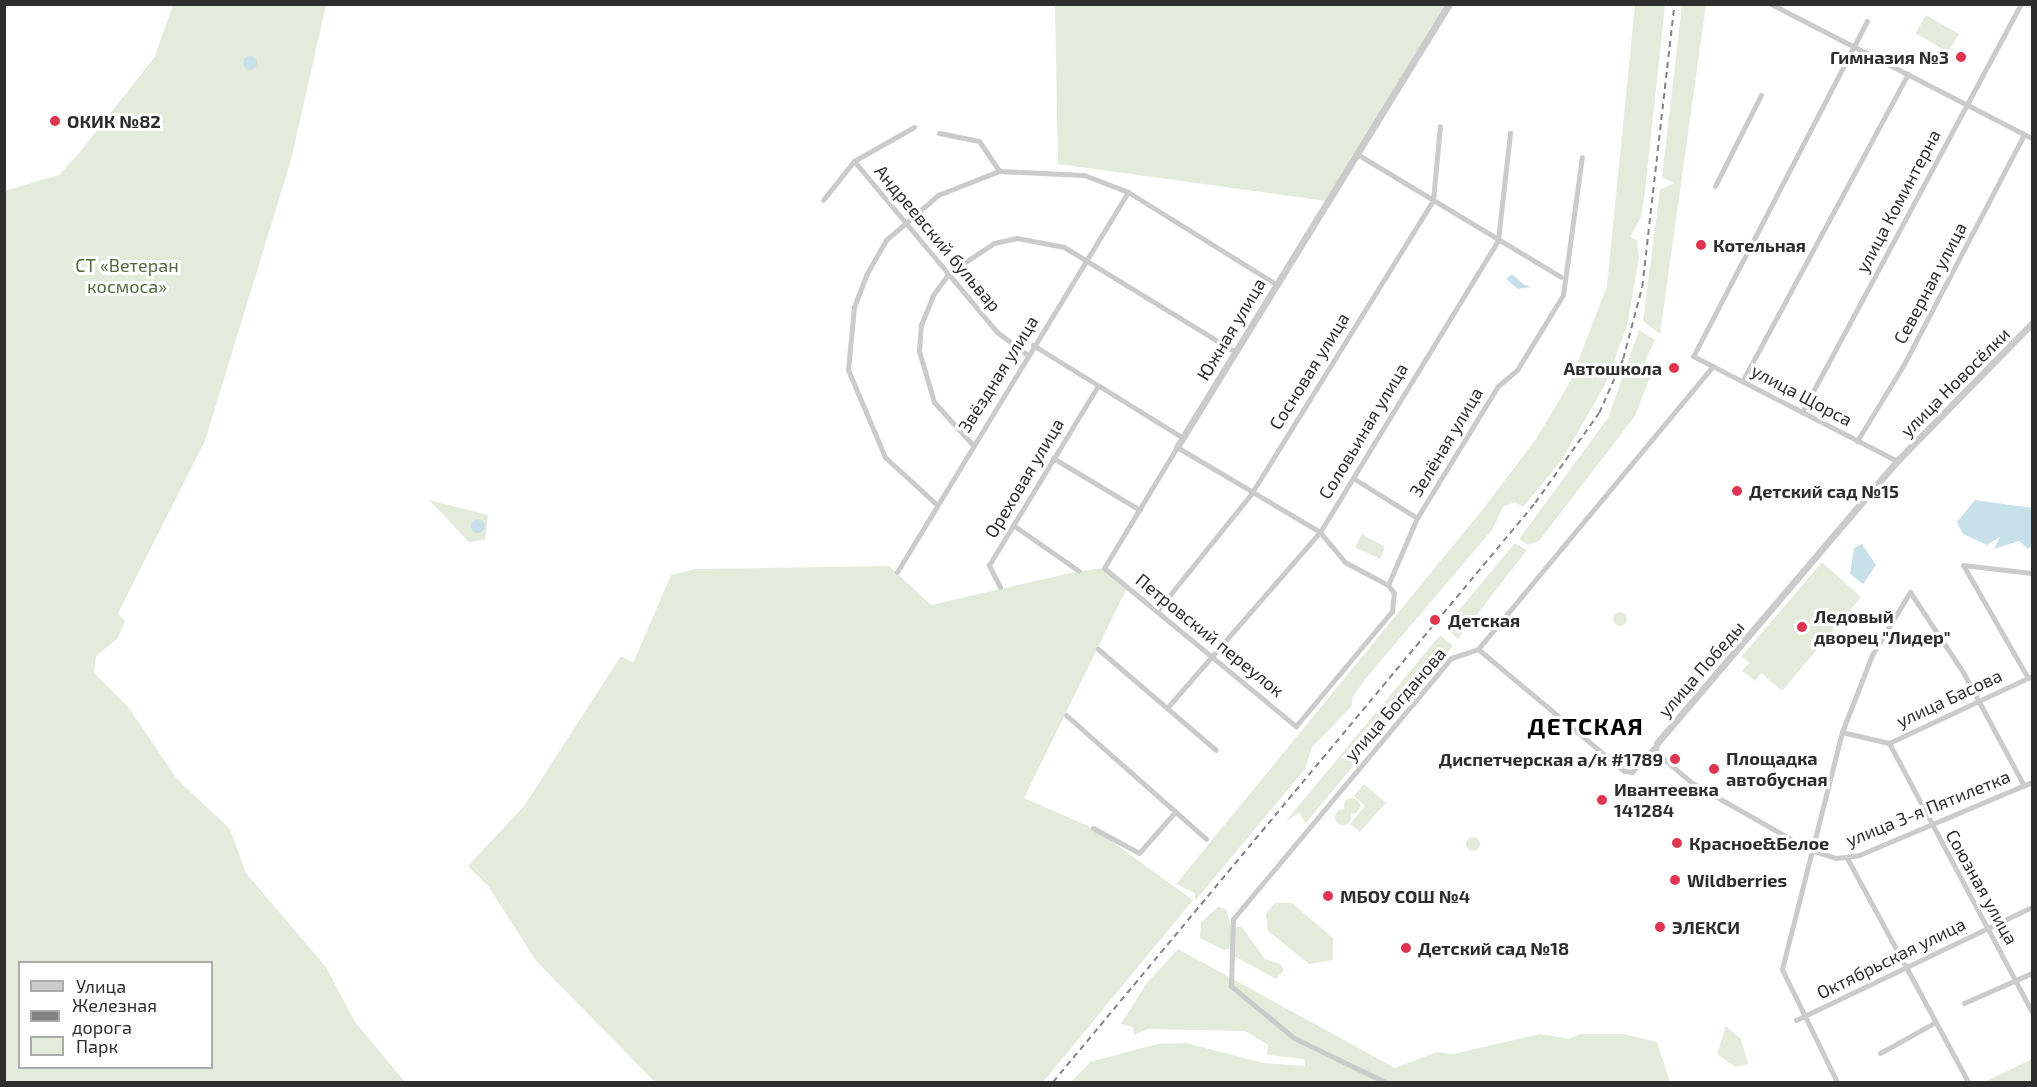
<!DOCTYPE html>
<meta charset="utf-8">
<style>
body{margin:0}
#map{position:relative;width:2037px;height:1087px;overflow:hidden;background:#fff;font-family:"Exo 2",sans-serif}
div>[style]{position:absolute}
.green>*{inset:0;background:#e5ebdb;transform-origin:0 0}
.round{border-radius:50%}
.water>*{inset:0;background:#c8e0ea}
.minor>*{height:5px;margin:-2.5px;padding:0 2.5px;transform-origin:2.5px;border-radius:2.5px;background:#cbcbcb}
.tertiary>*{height:7px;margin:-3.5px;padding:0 3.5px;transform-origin:3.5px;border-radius:3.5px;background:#cbcbcb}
.rail>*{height:1.5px;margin-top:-0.75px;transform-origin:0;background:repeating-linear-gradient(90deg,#838383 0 6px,transparent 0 10.5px)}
.dots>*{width:16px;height:16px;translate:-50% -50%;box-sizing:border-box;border:3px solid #fff;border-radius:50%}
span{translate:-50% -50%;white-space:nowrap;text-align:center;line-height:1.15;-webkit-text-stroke:6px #fff;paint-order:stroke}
.poi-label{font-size:18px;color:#2e2e2e;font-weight:700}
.right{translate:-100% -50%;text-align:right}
.left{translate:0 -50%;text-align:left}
.street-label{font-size:18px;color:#2e2e2e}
.park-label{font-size:18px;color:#54683c}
.district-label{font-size:24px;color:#000;font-weight:700;letter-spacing:1.5px}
.frame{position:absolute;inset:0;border:6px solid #2e2e2e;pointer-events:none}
.legend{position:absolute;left:18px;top:961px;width:195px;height:108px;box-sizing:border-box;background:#fff;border:2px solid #ababab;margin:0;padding:8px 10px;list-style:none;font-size:18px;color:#2e2e2e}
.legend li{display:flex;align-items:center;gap:12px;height:30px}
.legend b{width:30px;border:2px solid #ababab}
</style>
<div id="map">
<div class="green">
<i style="clip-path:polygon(evenodd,173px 5px,326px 5px,291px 160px,205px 441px,118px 613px,125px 621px,117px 639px,96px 656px,94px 673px,129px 708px,177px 779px,230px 829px,246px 873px,326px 967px,355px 1022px,405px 1082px,5px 1082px,4px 191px,59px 175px,79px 153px,154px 58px,173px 5px,20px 962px,212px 962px,212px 1068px,20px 1068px,20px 962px)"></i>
<i style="clip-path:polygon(1055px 5px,1447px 5px,1326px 201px,1058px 164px)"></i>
<i style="clip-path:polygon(1635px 5px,1665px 5px,1645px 191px,1641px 217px,1630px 237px,1637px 240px,1639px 258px,1627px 326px,1605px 385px,1561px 461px,1523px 507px,1515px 502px,1503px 507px,1492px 530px,1367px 677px,1352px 698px,1352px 706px,1312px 747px,1305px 769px,1195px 901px,1195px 893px,1176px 884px,1483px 509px,1536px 439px,1570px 382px,1607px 286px)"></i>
<i style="clip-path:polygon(1682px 5px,1706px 5px,1660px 334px,1643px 321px,1660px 190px,1674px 183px,1662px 177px)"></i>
<i style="left:1926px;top:15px;width:38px;height:21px;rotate:30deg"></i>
<i style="clip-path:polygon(1639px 330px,1655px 340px,1645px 361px,1652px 372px,1635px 416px,1539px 541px,1527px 545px,1519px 539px,1608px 418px)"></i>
<i style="clip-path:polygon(429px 500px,488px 515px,485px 540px,469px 542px)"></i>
<i style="clip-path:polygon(1362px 534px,1385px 547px,1380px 559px,1355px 547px)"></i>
<i style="clip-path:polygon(1515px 543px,1527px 550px,1458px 639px,1445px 627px)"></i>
<i style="clip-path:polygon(1822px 562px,1861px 597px,1782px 691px,1761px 673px,1755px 681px,1742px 671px,1749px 663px,1742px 656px)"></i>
<i style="clip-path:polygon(889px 566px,931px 605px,1079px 571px,1104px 568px,1128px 586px,1024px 798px,1093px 828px,1193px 900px,1043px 1082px,655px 1082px,537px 962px,488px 886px,468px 866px,524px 806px,621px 656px,633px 663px,671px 575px,696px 569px)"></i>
<i class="round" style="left:1613px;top:612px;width:14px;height:14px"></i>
<i style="clip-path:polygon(1440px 635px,1453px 646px,1306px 823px,1299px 813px,1286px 821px)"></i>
<i style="clip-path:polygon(1364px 784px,1386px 803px,1360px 832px,1350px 824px,1365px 806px,1354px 796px)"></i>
<i class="round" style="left:1344px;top:798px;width:16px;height:16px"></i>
<i class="round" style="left:1335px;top:809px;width:16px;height:16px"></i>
<i class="round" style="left:1466px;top:837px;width:14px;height:14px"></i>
<i style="clip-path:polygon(1275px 903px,1292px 903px,1333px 938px,1333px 960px,1309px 964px,1268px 931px,1266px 914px)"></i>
<i style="clip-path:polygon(1218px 907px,1226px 909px,1231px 927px,1242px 927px,1265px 959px,1280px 964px,1284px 970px,1276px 979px,1234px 956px,1232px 948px,1224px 950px,1200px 938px,1201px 922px)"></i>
<i style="clip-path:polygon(1178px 949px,1395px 1068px,1437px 1052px,1453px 1054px,1540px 1034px,1569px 1039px,1580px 1034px,1623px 1034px,1657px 1042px,1670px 1082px,1071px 1082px,1090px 1062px,1157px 1044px,1186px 1043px,1263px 1063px,1305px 1066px,1304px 1059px,1267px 1055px,1268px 1045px,1245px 1031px,1148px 1029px,1134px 1035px,1133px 1027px,1121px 1024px,1146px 984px)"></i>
<i style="clip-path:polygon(1726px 1026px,1741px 1039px,1748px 1064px,1735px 1067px,1717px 1054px)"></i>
<i style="clip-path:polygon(2032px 1059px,2032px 1082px,1984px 1082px)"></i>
</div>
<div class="water">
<i class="round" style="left:243px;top:56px;width:14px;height:14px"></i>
<i style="clip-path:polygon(1512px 274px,1523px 284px,1531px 287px,1518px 289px,1506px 279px)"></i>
<i style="clip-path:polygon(1975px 500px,2032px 508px,2032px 546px,2028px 549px,2019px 541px,1994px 549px,2000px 537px,1987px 545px,1963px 534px,1957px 522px)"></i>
<i class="round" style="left:471px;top:519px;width:14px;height:14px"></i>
<i style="clip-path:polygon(1862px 544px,1876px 565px,1863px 584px,1850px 574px,1854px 548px)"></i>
</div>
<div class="minor">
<i style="left:1771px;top:4px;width:293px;rotate:27.2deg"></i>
<i style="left:1867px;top:21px;width:377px;rotate:117.4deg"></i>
<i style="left:1693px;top:356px;width:229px;rotate:27.2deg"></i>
<i style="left:939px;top:133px;width:41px;rotate:11.3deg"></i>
<i style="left:979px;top:141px;width:36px;rotate:56deg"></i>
<i style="left:1357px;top:154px;width:238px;rotate:31.1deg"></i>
<i style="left:854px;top:161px;width:223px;rotate:50.1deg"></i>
<i style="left:997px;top:332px;width:39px;rotate:37deg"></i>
<i style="left:1715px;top:186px;width:102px;rotate:-63.2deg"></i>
<i style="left:823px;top:200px;width:50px;rotate:-51.5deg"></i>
<i style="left:854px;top:161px;width:69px;rotate:-29.5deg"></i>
<i style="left:1033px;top:345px;width:176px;rotate:31.8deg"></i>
<i style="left:1743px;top:380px;width:348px;rotate:-61.7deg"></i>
<i style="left:1802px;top:412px;width:463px;rotate:-61.8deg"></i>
<i style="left:1857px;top:441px;width:90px;rotate:-58.6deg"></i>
<i style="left:1904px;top:364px;width:257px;rotate:-62.4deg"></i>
<i style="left:972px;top:444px;width:57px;rotate:-132.1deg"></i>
<i style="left:934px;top:402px;width:53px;rotate:-106.4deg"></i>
<i style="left:919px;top:351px;width:26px;rotate:-86deg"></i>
<i style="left:921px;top:325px;width:32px;rotate:-68deg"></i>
<i style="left:933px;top:295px;width:27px;rotate:-54deg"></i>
<i style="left:949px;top:273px;width:54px;rotate:-33.7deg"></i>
<i style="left:994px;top:243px;width:24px;rotate:-12deg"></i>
<i style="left:1017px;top:238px;width:48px;rotate:10.8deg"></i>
<i style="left:1064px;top:247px;width:199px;rotate:31.5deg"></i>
<i style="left:1053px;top:458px;width:101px;rotate:30.9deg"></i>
<i style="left:1353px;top:478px;width:75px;rotate:32deg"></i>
<i style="left:935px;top:503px;width:68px;rotate:-137.4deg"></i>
<i style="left:885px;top:457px;width:95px;rotate:-113deg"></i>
<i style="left:848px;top:370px;width:63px;rotate:-84.6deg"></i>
<i style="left:854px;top:307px;width:34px;rotate:-69deg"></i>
<i style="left:866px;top:275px;width:40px;rotate:-60.3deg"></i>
<i style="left:886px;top:240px;width:69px;rotate:-40.9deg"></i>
<i style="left:938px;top:195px;width:66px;rotate:-21.5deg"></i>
<i style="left:999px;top:171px;width:85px;rotate:2.7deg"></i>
<i style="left:1084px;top:175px;width:47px;rotate:21.1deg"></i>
<i style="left:1128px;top:192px;width:174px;rotate:31.9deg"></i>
<i style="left:1013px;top:525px;width:80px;rotate:34.9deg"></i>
<i style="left:897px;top:572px;width:445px;rotate:-58.7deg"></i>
<i style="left:1388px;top:585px;width:49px;rotate:-151.9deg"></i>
<i style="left:1345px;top:562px;width:39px;rotate:-130deg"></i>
<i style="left:1320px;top:532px;width:166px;rotate:-149.3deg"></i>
<i style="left:1177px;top:447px;width:141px;rotate:121.1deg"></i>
<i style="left:1104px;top:568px;width:249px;rotate:39.5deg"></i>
<i style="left:1296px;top:726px;width:150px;rotate:-50.1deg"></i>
<i style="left:1392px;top:611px;width:18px;rotate:-84deg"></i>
<i style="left:1394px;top:593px;width:10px;rotate:-127deg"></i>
<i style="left:1388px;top:585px;width:73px;rotate:-66.6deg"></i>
<i style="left:1417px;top:518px;width:155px;rotate:-58.5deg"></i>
<i style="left:1498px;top:386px;width:25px;rotate:-40deg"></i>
<i style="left:1517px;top:370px;width:88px;rotate:-58.5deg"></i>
<i style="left:1563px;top:295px;width:139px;rotate:-82.2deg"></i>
<i style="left:1000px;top:587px;width:25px;rotate:-117deg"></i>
<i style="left:989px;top:565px;width:210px;rotate:-58.7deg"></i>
<i style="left:1157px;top:611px;width:150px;rotate:-51.2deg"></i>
<i style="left:1251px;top:494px;width:346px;rotate:-58.2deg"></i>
<i style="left:1433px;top:200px;width:74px;rotate:-84.6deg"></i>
<i style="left:1098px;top:649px;width:155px;rotate:40.6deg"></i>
<i style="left:1478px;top:649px;width:190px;rotate:39.9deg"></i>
<i style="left:1624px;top:771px;width:8px;rotate:7deg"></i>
<i style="left:1632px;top:772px;width:36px;rotate:-48deg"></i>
<i style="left:2028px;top:678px;width:130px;rotate:-119.9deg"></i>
<i style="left:1963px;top:565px;width:69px;rotate:6.6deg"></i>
<i style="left:1167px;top:708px;width:233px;rotate:-49deg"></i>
<i style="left:1320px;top:532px;width:342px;rotate:-58.6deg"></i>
<i style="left:1498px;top:240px;width:108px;rotate:-83.6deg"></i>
<i style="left:1066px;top:715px;width:187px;rotate:41.5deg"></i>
<i style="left:1842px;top:732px;width:48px;rotate:13.2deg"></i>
<i style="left:1889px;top:743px;width:158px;rotate:-25.1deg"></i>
<i style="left:1657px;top:743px;width:9px;rotate:96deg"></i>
<i style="left:1656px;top:752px;width:48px;rotate:40.7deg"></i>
<i style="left:1692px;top:783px;width:133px;rotate:29.6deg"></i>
<i style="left:1808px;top:849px;width:29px;rotate:18deg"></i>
<i style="left:1836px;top:858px;width:23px;rotate:-7deg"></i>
<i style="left:1859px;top:855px;width:188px;rotate:-22.9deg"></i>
<i style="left:1889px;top:743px;width:305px;rotate:62deg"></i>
<i style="left:1093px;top:828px;width:52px;rotate:28.5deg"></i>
<i style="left:1139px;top:853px;width:55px;rotate:-48.7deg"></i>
<i style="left:1847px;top:858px;width:255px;rotate:61.6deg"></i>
<i style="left:1964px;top:1003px;width:74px;rotate:-23.8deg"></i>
<i style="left:1796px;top:1020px;width:262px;rotate:-25.6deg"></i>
<i style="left:1880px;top:1053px;width:62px;rotate:-29.1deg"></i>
<i style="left:1385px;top:1082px;width:101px;rotate:-154.2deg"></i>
<i style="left:1294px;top:1038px;width:82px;rotate:-140.5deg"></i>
<i style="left:1231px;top:986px;width:67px;rotate:-88.3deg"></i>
<i style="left:1233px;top:919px;width:340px;rotate:-50.1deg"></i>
<i style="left:1451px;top:658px;width:28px;rotate:-18deg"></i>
<i style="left:1478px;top:649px;width:368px;rotate:-50.3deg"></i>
<i style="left:1837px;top:1082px;width:126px;rotate:-116deg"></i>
<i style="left:1782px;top:969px;width:244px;rotate:-75.8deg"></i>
<i style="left:1842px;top:732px;width:83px;rotate:-68.7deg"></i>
<i style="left:1872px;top:655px;width:74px;rotate:-58.9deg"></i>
<i style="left:1910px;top:592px;width:96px;rotate:56.5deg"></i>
<i style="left:1963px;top:672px;width:129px;rotate:61.8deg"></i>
</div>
<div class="tertiary">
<i style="left:1177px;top:447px;width:520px;rotate:-58.45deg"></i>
<i style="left:1657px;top:743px;width:370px;rotate:-49.6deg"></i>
<i style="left:1897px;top:461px;width:193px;rotate:-45.6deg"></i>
</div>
<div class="rail">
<i style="left:1053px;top:1082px;width:753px;rotate:-50.22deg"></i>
<i style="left:1535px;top:503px;width:110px;rotate:-54.6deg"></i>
<i style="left:1599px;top:413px;width:59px;rotate:-66deg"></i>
<i style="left:1623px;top:359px;width:74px;rotate:-75.2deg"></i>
<i style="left:1642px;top:287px;width:285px;rotate:-83.5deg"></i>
</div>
<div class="dots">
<i style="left:1961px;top:57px;background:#e03550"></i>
<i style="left:55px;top:121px;background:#e03550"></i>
<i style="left:1701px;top:245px;background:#e03550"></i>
<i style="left:1674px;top:368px;background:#e03550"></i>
<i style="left:1737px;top:491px;background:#e03550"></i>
<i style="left:1435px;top:620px;background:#e03550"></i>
<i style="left:1802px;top:627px;background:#e03550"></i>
<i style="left:1675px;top:759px;background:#e03550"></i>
<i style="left:1714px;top:769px;background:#e03550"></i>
<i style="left:1602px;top:800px;background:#e03550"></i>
<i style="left:1677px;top:843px;background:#e03550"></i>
<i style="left:1675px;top:880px;background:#e03550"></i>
<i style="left:1328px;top:896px;background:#e03550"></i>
<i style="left:1660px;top:927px;background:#e03550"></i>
<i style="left:1406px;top:948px;background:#e03550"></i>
</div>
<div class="poi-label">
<span class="right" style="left:1949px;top:57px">Гимназия №3</span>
<span class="left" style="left:67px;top:121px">ОКИК №82</span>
<span class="left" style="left:1713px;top:245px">Котельная</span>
<span class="right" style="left:1662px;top:368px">Автошкола</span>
<span class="left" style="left:1749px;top:491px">Детский сад №15</span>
<span class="left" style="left:1814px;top:627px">Ледовый<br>дворец "Лидер"</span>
<span class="left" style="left:1448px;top:620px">Детская</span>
<span class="right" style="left:1663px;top:759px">Диспетчерская а/к #1789</span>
<span class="left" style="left:1726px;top:769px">Площадка<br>автобусная</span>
<span class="left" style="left:1614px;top:800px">Ивантеевка<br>141284</span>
<span class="left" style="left:1689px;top:843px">Красное&amp;Белое</span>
<span class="left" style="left:1687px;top:880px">Wildberries</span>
<span class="left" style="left:1340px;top:896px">МБОУ СОШ №4</span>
<span class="left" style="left:1672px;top:927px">ЭЛЕКСИ</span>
<span class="left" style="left:1418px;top:948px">Детский сад №18</span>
</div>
<div class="street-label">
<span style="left:1898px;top:201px;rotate:-62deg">улица Коминтерна</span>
<span style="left:938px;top:238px;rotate:50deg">Андреевский бульвар</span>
<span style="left:1930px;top:283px;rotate:-62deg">Северная улица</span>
<span style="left:1231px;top:329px;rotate:-59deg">Южная улица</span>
<span style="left:1309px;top:371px;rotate:-58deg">Сосновая улица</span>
<span style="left:998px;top:374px;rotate:-58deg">Звёздная улица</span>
<span style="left:1955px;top:382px;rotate:-45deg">улица Новосёлки</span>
<span style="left:1802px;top:395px;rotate:28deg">улица Щорса</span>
<span style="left:1363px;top:431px;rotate:-59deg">Соловьиная улица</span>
<span style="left:1446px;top:442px;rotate:-59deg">Зелёная улица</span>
<span style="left:1024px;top:478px;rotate:-59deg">Ореховая улица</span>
<span style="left:1210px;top:635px;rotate:39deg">Петровский переулок</span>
<span style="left:1701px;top:669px;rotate:-49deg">улица Победы</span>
<span style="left:1949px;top:698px;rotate:-25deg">улица Басова</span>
<span style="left:1395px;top:704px;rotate:-49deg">улица Богданова</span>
<span style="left:1928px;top:808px;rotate:-22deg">улица 3-я Пятилетка</span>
<span style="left:1982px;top:887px;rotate:61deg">Союзная улица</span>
<span style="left:1891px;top:958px;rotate:-26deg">Октябрьская улица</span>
</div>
<div class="park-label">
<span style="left:127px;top:276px">СТ «Ветеран<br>космоса»</span>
</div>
<div class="district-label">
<span style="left:1586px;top:726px">ДЕТСКАЯ</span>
</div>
<div class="frame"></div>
<ul class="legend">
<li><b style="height:8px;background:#cbcbcb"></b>Улица</li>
<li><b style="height:8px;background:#838383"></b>Железная дорога</li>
<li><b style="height:16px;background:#e5ebdb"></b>Парк</li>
</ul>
</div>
